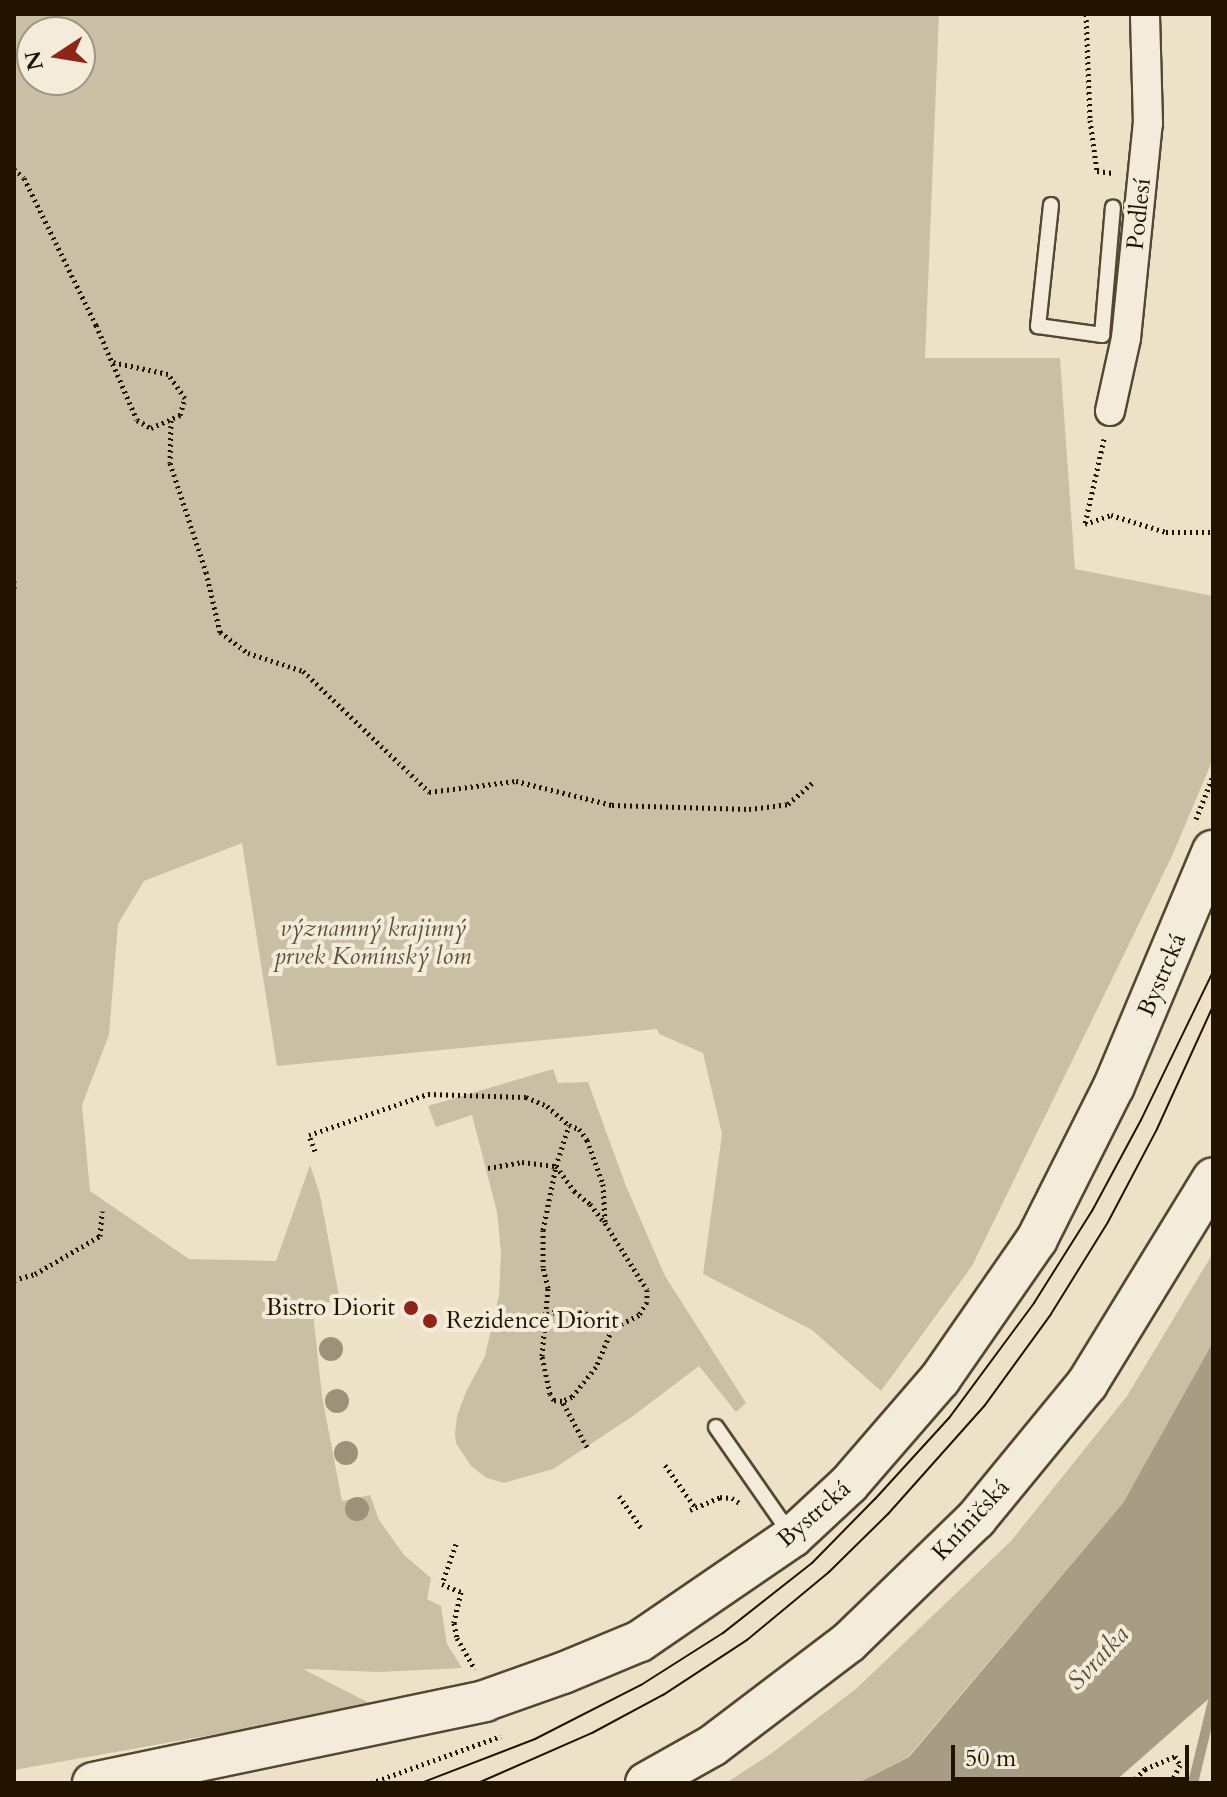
<!DOCTYPE html>
<meta charset="utf-8">
<style>
body{margin:0}
#map{position:relative;width:1227px;height:1797px;overflow:hidden;background:#ede2c7;font-family:Cardo,serif}
div>[style]{position:absolute}
.green>*{inset:0;background:#cabfa5}
.water>*{inset:0;background:#a89c84}
.stream>*{height:10px;margin:-5px;padding:0 5px;transform-origin:5px;border-radius:5px;background:#a89c84}
.path>*{height:5px;margin-top:-2.5px;transform-origin:0;background:repeating-linear-gradient(90deg,#221301 0 2px,transparent 0 6px)}
.roads{filter:drop-shadow(2px 0 #554732) drop-shadow(-2px 0 #554732) drop-shadow(0 2px #554732) drop-shadow(0 -2px #554732)}
.lane>*{height:14px;margin:-7px;padding:0 7px;transform-origin:7px;border-radius:7px;background:#f3ecdb}
.street>*{height:28px;margin:-14px;padding:0 14px;transform-origin:14px;border-radius:14px;background:#f3ecdb}
.secondary>*{height:40px;margin:-20px;padding:0 20px;transform-origin:20px;border-radius:20px;background:#f3ecdb}
.tram>*{height:2px;margin:-1px;padding:0 1px;transform-origin:1px;border-radius:1px;background:#221301}
.trees>*{width:24px;height:24px;margin:-12px;border-radius:50%;background:#9e9179}
.dots>*{width:22px;height:22px;translate:-50% -50%;box-sizing:border-box;border:4px solid #f3ecdb;border-radius:50%}
span{translate:-50% -50%;white-space:nowrap;text-align:center;line-height:1.15;-webkit-text-stroke:8px #f3ecdb;paint-order:stroke}
.street-label{font-size:24px;color:#221301}
.park-label{font-size:24px;color:#5d4f3a;font-style:italic}
.poi-label{font-size:24px;color:#221301}
.right{translate:-100% -50%;text-align:right}
.left{translate:0 -50%;text-align:left}
.water-label{font-size:26px;color:#5e513c;font-style:italic}
.frame{position:absolute;inset:0;border:16px solid #221301;pointer-events:none}
.north{position:absolute;left:16px;top:16px;width:80px;height:80px;box-sizing:border-box;background:#f3ecdb;border:2px solid #9f9584;border-radius:50%;rotate:258deg;font-size:22px;font-weight:700;line-height:32px;text-align:center;color:#221301}
.north::after{content:'';display:block;margin:auto;width:28px;height:36px;background:#8f2418;clip-path:polygon(50% 0,100% 100%,50% 72%,0 100%)}
.scale{position:absolute;left:951px;top:1745px;width:238px;height:36px;box-sizing:border-box;border:4px solid #221301;border-top:0;padding-left:10px;font-size:24px;line-height:28px;white-space:nowrap;color:#221301;-webkit-text-stroke:6px #f3ecdb;paint-order:stroke}
</style>
<div id="map">
<div class="green">
<i style="clip-path:polygon(evenodd,14px 14px,939px 14px,925px 358px,1060px 358px,1075px 569px,1213px 596px,1213px 759px,1172px 856px,972px 1266px,881px 1391px,812px 1330px,703px 1274px,722px 1134px,703px 1053px,659px 1034px,657px 1029px,277px 1066px,242px 843px,144px 881px,118px 924px,109px 1035px,82px 1105px,90px 1191px,189px 1259px,276px 1261px,310px 1165px,320px 1195px,340px 1301px,312px 1304px,322px 1396px,342px 1501px,370px 1495px,379px 1520px,404px 1555px,431px 1578px,427px 1599px,441px 1606px,447px 1644px,462px 1668px,379px 1672px,303px 1669px,375px 1706px,14px 1770px,14px 14px,32px 32px,80px 32px,80px 80px,32px 80px,32px 32px)"></i>
<i style="clip-path:polygon(553px 1069px,558px 1083px,588px 1082px,626px 1186px,665px 1276px,746px 1403px,736px 1412px,699px 1366px,633px 1416px,553px 1469px,504px 1483px,487px 1478px,471px 1466px,456px 1443px,455px 1433px,457px 1416px,466px 1392px,485px 1356px,499px 1295px,501px 1253px,497px 1212px,472px 1115px,436px 1127px,428px 1106px)"></i>
<i style="clip-path:polygon(1213px 1253px,1213px 1342px,1123px 1503px,908px 1757px,858px 1783px,726px 1783px,772px 1753px,857px 1688px,1011px 1541px,1127px 1396px)"></i>
</div>
<div class="water">
<i style="clip-path:polygon(1213px 1342px,1213px 1695px,1113px 1783px,858px 1783px,909px 1757px,1123px 1503px)"></i>
</div>
<div class="stream">
<i style="left:1193px;top:1783px;width:84px;rotate:-76.3deg"></i>
</div>
<div class="path">
<i style="left:1086px;top:14px;width:106px;rotate:87.8deg"></i>
<i style="left:1090px;top:120px;width:51px;rotate:82.2deg"></i>
<i style="left:1097px;top:171px;width:16px;rotate:7deg"></i>
<i style="left:14px;top:169px;width:13px;rotate:42deg"></i>
<i style="left:24px;top:178px;width:164px;rotate:63.9deg"></i>
<i style="left:96px;top:325px;width:103px;rotate:66.7deg"></i>
<i style="left:137px;top:420px;width:16px;rotate:30deg"></i>
<i style="left:151px;top:428px;width:32px;rotate:-24deg"></i>
<i style="left:180px;top:415px;width:18px;rotate:-74deg"></i>
<i style="left:185px;top:398px;width:29px;rotate:-125deg"></i>
<i style="left:168px;top:374px;width:57px;rotate:-167.9deg"></i>
<i style="left:171px;top:420px;width:43px;rotate:91.3deg"></i>
<i style="left:170px;top:463px;width:115px;rotate:71.7deg"></i>
<i style="left:206px;top:572px;width:62px;rotate:76.9deg"></i>
<i style="left:220px;top:632px;width:35px;rotate:37deg"></i>
<i style="left:248px;top:653px;width:58px;rotate:18.1deg"></i>
<i style="left:303px;top:671px;width:175px;rotate:43.8deg"></i>
<i style="left:429px;top:792px;width:88px;rotate:-7.2deg"></i>
<i style="left:516px;top:781px;width:99px;rotate:14deg"></i>
<i style="left:612px;top:805px;width:137px;rotate:1.7deg"></i>
<i style="left:749px;top:809px;width:39px;rotate:-7deg"></i>
<i style="left:788px;top:804px;width:32px;rotate:-41deg"></i>
<i style="left:1104px;top:439px;width:87px;rotate:102.6deg"></i>
<i style="left:1085px;top:524px;width:28px;rotate:-19deg"></i>
<i style="left:1111px;top:515px;width:58px;rotate:17.2deg"></i>
<i style="left:1166px;top:532px;width:47px"></i>
<i style="left:14px;top:581px;width:9px;rotate:90deg"></i>
<i style="left:1196px;top:819px;width:46px;rotate:-68.4deg"></i>
<i style="left:315px;top:1151px;width:17px;rotate:-111deg"></i>
<i style="left:309px;top:1135px;width:126px;rotate:-19deg"></i>
<i style="left:428px;top:1094px;width:98px;rotate:1.8deg"></i>
<i style="left:526px;top:1097px;width:23px;rotate:23deg"></i>
<i style="left:547px;top:1106px;width:29px;rotate:41deg"></i>
<i style="left:488px;top:1168px;width:35px;rotate:-10deg"></i>
<i style="left:522px;top:1162px;width:34px;rotate:7deg"></i>
<i style="left:556px;top:1166px;width:31px;rotate:54deg"></i>
<i style="left:574px;top:1191px;width:21px;rotate:39deg"></i>
<i style="left:590px;top:1204px;width:24px;rotate:52deg"></i>
<i style="left:605px;top:1223px;width:79px;rotate:57.9deg"></i>
<i style="left:647px;top:1290px;width:12px;rotate:90deg"></i>
<i style="left:647px;top:1302px;width:15px;rotate:122deg"></i>
<i style="left:639px;top:1315px;width:30px;rotate:153deg"></i>
<i style="left:612px;top:1329px;width:41px;rotate:112.8deg"></i>
<i style="left:596px;top:1367px;width:38px;rotate:129deg"></i>
<i style="left:572px;top:1397px;width:11px;rotate:158deg"></i>
<i style="left:14px;top:1280px;width:22px;rotate:-16deg"></i>
<i style="left:35px;top:1274px;width:75px;rotate:-30.3deg"></i>
<i style="left:100px;top:1236px;width:25px;rotate:-85deg"></i>
<i style="left:547px;top:1314px;width:16px;rotate:-15deg"></i>
<i style="left:562px;top:1310px;width:23px;rotate:7deg"></i>
<i style="left:585px;top:1313px;width:31px;rotate:31deg"></i>
<i style="left:587px;top:1447px;width:52px;rotate:-118.5deg"></i>
<i style="left:562px;top:1401px;width:8px;rotate:-173deg"></i>
<i style="left:554px;top:1400px;width:7px;rotate:-124deg"></i>
<i style="left:550px;top:1394px;width:39px;rotate:-102deg"></i>
<i style="left:542px;top:1356px;width:68px;rotate:-85deg"></i>
<i style="left:548px;top:1288px;width:22px;rotate:-103deg"></i>
<i style="left:543px;top:1267px;width:37px;rotate:-90deg"></i>
<i style="left:543px;top:1230px;width:65px;rotate:-78.5deg"></i>
<i style="left:556px;top:1166px;width:43px;rotate:-72.4deg"></i>
<i style="left:569px;top:1125px;width:11px;rotate:22deg"></i>
<i style="left:579px;top:1129px;width:14px;rotate:54deg"></i>
<i style="left:587px;top:1140px;width:47px;rotate:70deg"></i>
<i style="left:603px;top:1184px;width:39px;rotate:87deg"></i>
<i style="left:665px;top:1465px;width:52px;rotate:54.5deg"></i>
<i style="left:619px;top:1496px;width:39px;rotate:55deg"></i>
<i style="left:690px;top:1510px;width:33px;rotate:-23deg"></i>
<i style="left:720px;top:1497px;width:12px;rotate:5deg"></i>
<i style="left:732px;top:1498px;width:11px;rotate:34deg"></i>
<i style="left:456px;top:1544px;width:42px;rotate:109.3deg"></i>
<i style="left:442px;top:1584px;width:21px;rotate:23deg"></i>
<i style="left:461px;top:1592px;width:32px;rotate:103deg"></i>
<i style="left:454px;top:1623px;width:15px;rotate:79deg"></i>
<i style="left:457px;top:1638px;width:36px;rotate:60deg"></i>
<i style="left:371px;top:1783px;width:138px;rotate:-19.9deg"></i>
<i style="left:1131px;top:1783px;width:20px;rotate:-45deg"></i>
<i style="left:1145px;top:1769px;width:33px;rotate:-23deg"></i>
<i style="left:1175px;top:1756px;width:10px;rotate:61deg"></i>
<i style="left:1180px;top:1765px;width:20px;rotate:117deg"></i>
</div>
<div class="roads">
<div class="lane">
<i style="left:1051px;top:205px;width:122px;rotate:96.1deg"></i>
<i style="left:1038px;top:326px;width:65px;rotate:8deg"></i>
<i style="left:1102px;top:335px;width:128px;rotate:-85.1deg"></i>
<i style="left:716px;top:1427px;width:131px;rotate:55.2deg"></i>
</div>
<div class="street">
<i style="left:1110px;top:411px;width:75px;rotate:-77.6deg"></i>
<i style="left:1126px;top:338px;width:216px;rotate:-84.2deg"></i>
<i style="left:1148px;top:123px;width:109px;rotate:-91.6deg"></i>
</div>
<div class="secondary">
<i style="left:93px;top:1783px;width:400px;rotate:-11.8deg"></i>
<i style="left:484px;top:1701px;width:84px;rotate:-19.5deg"></i>
<i style="left:563px;top:1673px;width:83px;rotate:-22.6deg"></i>
<i style="left:640px;top:1641px;width:184px;rotate:-34.4deg"></i>
<i style="left:792px;top:1537px;width:78px;rotate:-42.9deg"></i>
<i style="left:849px;top:1484px;width:139px;rotate:-49.1deg"></i>
<i style="left:940px;top:1379px;width:170px;rotate:-55.3deg"></i>
<i style="left:1037px;top:1239px;width:171px;rotate:-63.3deg"></i>
<i style="left:1114px;top:1086px;width:255px;rotate:-67.2deg"></i>
<i style="left:646px;top:1783px;width:76px;rotate:-29.3deg"></i>
<i style="left:712px;top:1746px;width:172px;rotate:-37.2deg"></i>
<i style="left:849px;top:1642px;width:177px;rotate:-44.1deg"></i>
<i style="left:976px;top:1519px;width:175px;rotate:-50.6deg"></i>
<i style="left:1087px;top:1384px;width:241px;rotate:-58.5deg"></i>
</div>
</div>
<div class="tram">
<i style="left:421px;top:1783px;width:122px;rotate:-21.1deg"></i>
<i style="left:535px;top:1739px;width:119px;rotate:-27deg"></i>
<i style="left:641px;top:1685px;width:97px;rotate:-32.4deg"></i>
<i style="left:723px;top:1633px;width:113px;rotate:-38.2deg"></i>
<i style="left:812px;top:1563px;width:90px;rotate:-45.5deg"></i>
<i style="left:875px;top:1499px;width:110px;rotate:-47.6deg"></i>
<i style="left:949px;top:1418px;width:143px;rotate:-53.5deg"></i>
<i style="left:1034px;top:1303px;width:109px;rotate:-57.8deg"></i>
<i style="left:1092px;top:1211px;width:103px;rotate:-61.7deg"></i>
<i style="left:1141px;top:1120px;width:165px;rotate:-64.1deg"></i>
<i style="left:478px;top:1783px;width:124px;rotate:-23.7deg"></i>
<i style="left:592px;top:1733px;width:81px;rotate:-28.2deg"></i>
<i style="left:663px;top:1695px;width:100px;rotate:-33.2deg"></i>
<i style="left:747px;top:1640px;width:107px;rotate:-39.7deg"></i>
<i style="left:829px;top:1572px;width:83px;rotate:-44.5deg"></i>
<i style="left:888px;top:1514px;width:146px;rotate:-48.3deg"></i>
<i style="left:985px;top:1405px;width:112px;rotate:-54deg"></i>
<i style="left:1051px;top:1314px;width:108px;rotate:-58.2deg"></i>
<i style="left:1108px;top:1222px;width:105px;rotate:-62.2deg"></i>
<i style="left:1157px;top:1129px;width:135px;rotate:-65.5deg"></i>
</div>
<div class="trees">
<i style="left:331px;top:1349px"></i>
<i style="left:337px;top:1401px"></i>
<i style="left:346px;top:1453px"></i>
<i style="left:357px;top:1509px"></i>
</div>
<div class="dots">
<i style="left:411px;top:1308px;background:#8f2418"></i>
<i style="left:430px;top:1321px;background:#8f2418"></i>
</div>
<div class="street-label">
<span style="left:1139px;top:214px;rotate:-84deg">Podlesí</span>
<span style="left:1162px;top:975px;rotate:-67deg">Bystrcká</span>
<span style="left:814px;top:1514px;rotate:-41deg">Bystrcká</span>
<span style="left:971px;top:1520px;rotate:-47deg">Kníničská</span>
</div>
<div class="park-label">
<span style="left:373px;top:943px">významný krajinný<br>prvek Komínský lom</span>
</div>
<div class="poi-label">
<span class="right" style="left:395px;top:1308px">Bistro Diorit</span>
<span class="left" style="left:446px;top:1321px">Rezidence Diorit</span>
</div>
<div class="water-label">
<span style="left:1098px;top:1658px;rotate:-47deg">Svratka</span>
</div>
<div class="frame"></div>
<div class="north">N</div>
<div class="scale">50 m</div>
</div>
